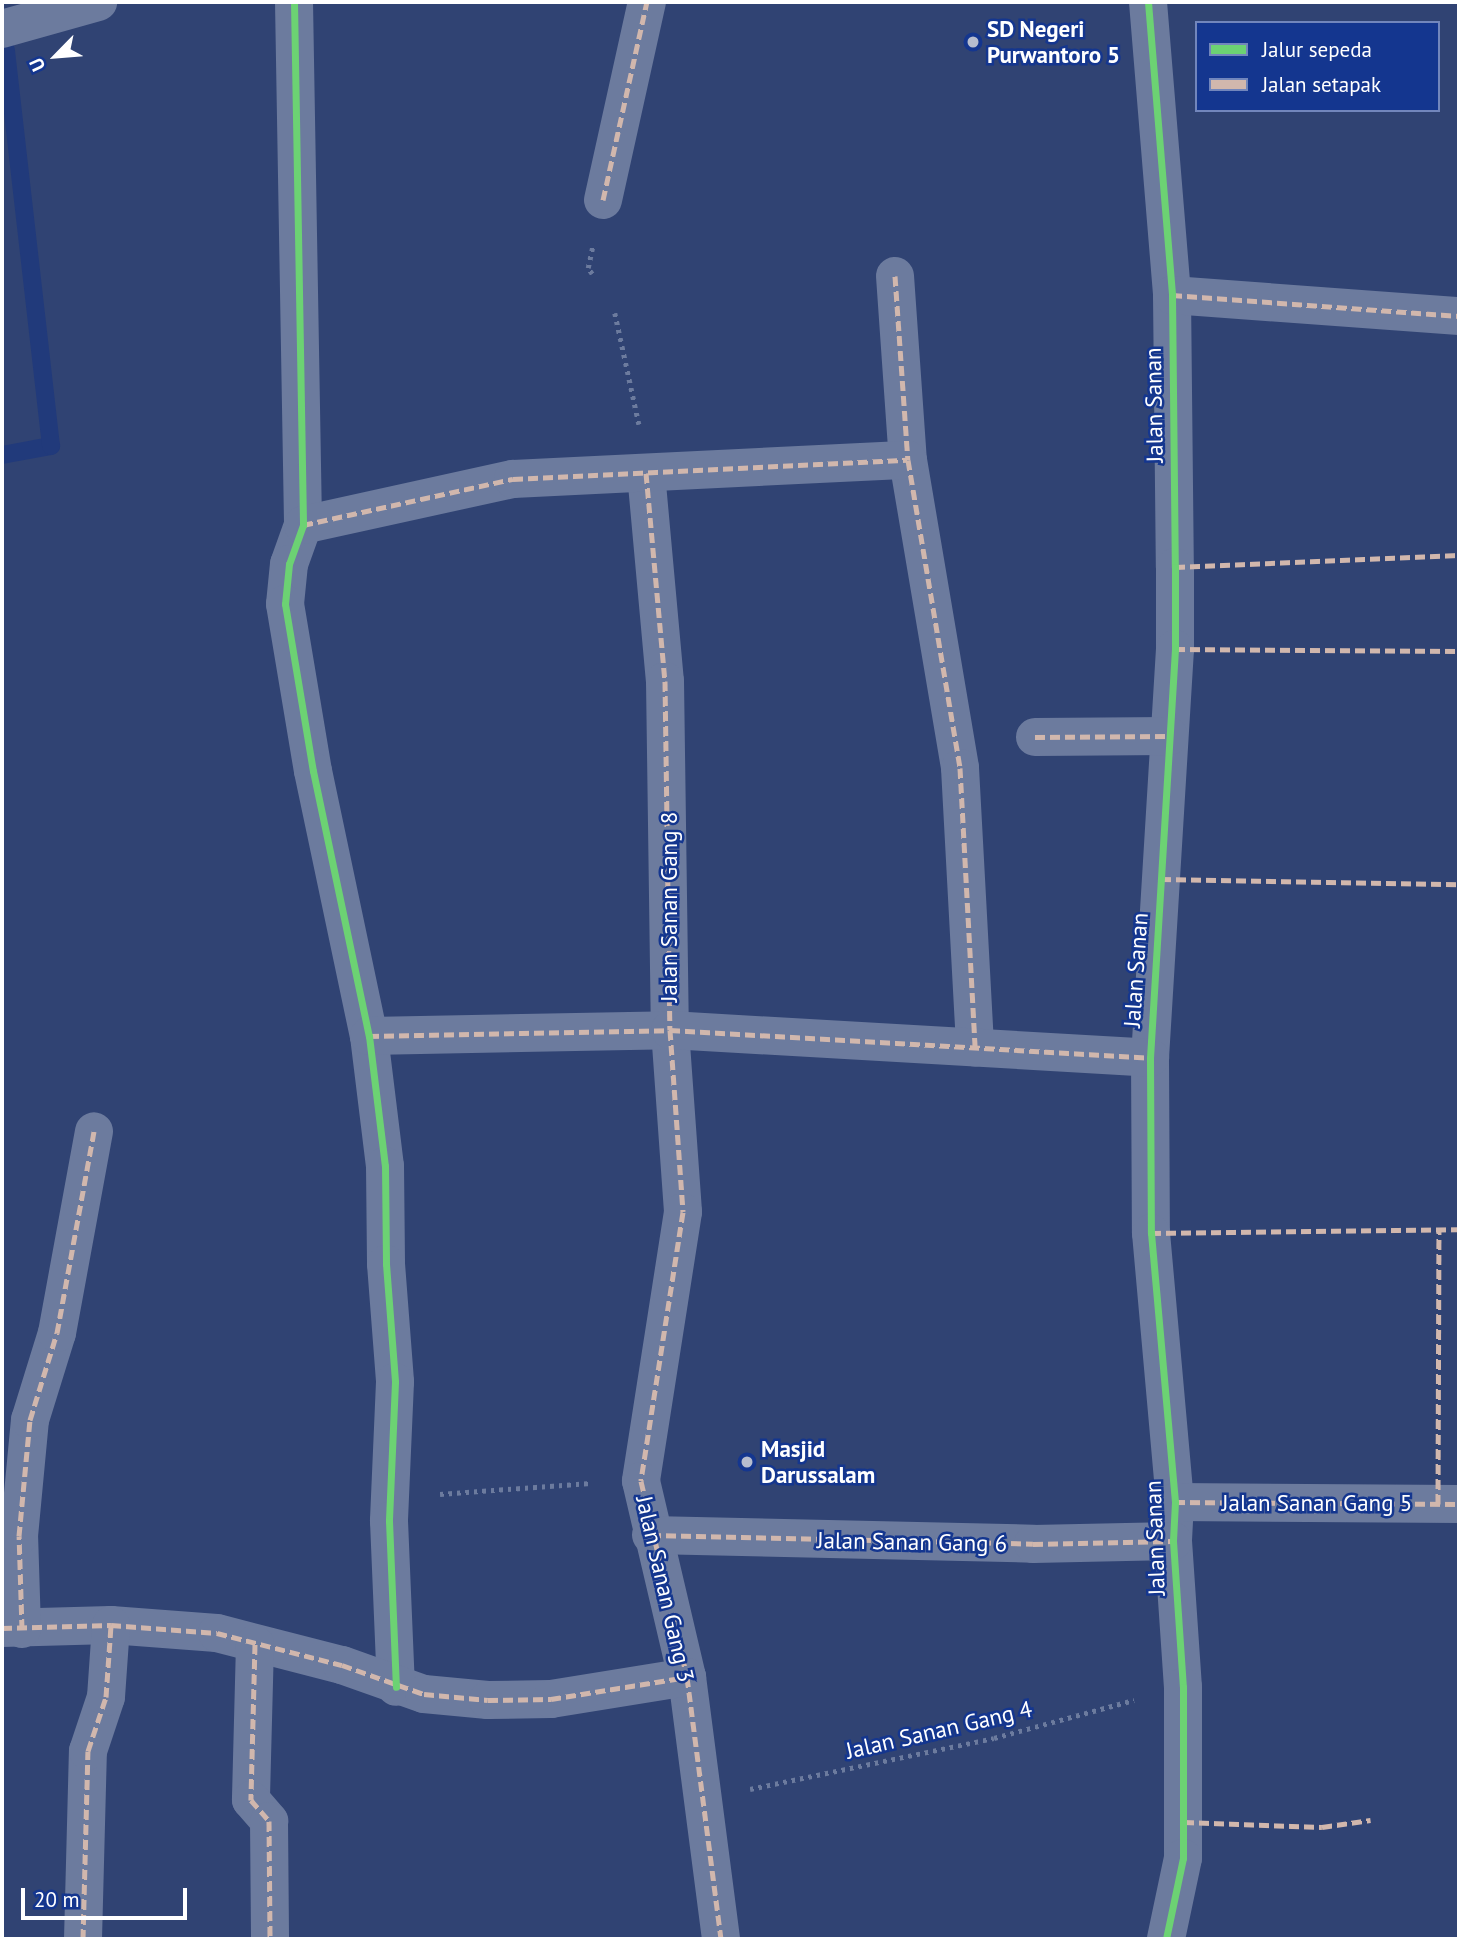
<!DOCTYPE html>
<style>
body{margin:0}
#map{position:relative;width:1461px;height:1941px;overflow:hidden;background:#304373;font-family:"PT Sans",sans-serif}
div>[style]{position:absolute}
.stream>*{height:18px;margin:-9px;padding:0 9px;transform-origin:9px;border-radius:9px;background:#213a7b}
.path>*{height:4.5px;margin-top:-2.25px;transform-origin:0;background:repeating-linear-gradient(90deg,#6c7b9e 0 3.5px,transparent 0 8.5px)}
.minor>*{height:38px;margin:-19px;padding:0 19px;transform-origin:19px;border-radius:19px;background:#6c7b9e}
.quiet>*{height:5px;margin-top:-2.5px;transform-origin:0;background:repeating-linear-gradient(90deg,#d1b7ad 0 10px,transparent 0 15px)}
.cycleway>*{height:7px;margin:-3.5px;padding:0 3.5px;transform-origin:3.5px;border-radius:3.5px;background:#6cd273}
.dots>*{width:19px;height:19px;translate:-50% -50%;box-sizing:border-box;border:4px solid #14368f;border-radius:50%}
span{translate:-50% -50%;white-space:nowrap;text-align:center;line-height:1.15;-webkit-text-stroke:5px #14368f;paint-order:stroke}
.poi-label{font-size:23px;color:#fff;font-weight:700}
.left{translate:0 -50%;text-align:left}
.street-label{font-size:23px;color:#fff}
.frame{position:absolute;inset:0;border:4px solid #fff;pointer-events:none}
.legend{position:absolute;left:1195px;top:21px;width:245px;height:91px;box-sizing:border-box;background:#14368f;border:2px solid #7286bc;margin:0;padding:9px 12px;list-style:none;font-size:21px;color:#fff}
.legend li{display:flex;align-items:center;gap:14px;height:35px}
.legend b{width:35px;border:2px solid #7286bc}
.north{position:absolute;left:21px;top:21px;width:70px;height:70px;-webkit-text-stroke:5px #14368f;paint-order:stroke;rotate:245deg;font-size:19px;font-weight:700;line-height:28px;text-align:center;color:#fff}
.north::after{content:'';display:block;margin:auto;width:24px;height:32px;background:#fff;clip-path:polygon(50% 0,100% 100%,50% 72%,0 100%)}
.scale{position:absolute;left:21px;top:1888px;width:166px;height:32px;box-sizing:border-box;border:4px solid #fff;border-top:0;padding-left:9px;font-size:21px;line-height:24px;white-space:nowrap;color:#fff;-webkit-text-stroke:5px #14368f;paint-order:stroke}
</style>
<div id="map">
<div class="stream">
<i style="left:2px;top:455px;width:50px;rotate:-10.4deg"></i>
<i style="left:51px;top:446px;width:399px;rotate:-96.5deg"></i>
</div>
<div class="path">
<i style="left:592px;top:274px;width:7px;rotate:-124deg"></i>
<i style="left:588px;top:268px;width:24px;rotate:-78deg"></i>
<i style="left:615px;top:313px;width:114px;rotate:77.8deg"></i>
<i style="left:440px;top:1494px;width:151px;rotate:-4.2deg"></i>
<i style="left:750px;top:1789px;width:249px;rotate:-11.8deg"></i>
<i style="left:994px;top:1738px;width:145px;rotate:-15.2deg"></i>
</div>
<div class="minor">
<i style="left:294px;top:2px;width:523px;rotate:89.01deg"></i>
<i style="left:303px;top:525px;width:41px;rotate:109.7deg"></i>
<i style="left:289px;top:564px;width:40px;rotate:95.7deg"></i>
<i style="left:285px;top:604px;width:169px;rotate:80.5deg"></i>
<i style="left:313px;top:771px;width:271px;rotate:78.1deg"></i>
<i style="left:369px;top:1036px;width:131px;rotate:83deg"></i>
<i style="left:385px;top:1166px;width:98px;rotate:89.4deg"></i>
<i style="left:386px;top:1264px;width:118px;rotate:85.6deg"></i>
<i style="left:395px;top:1382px;width:139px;rotate:92.5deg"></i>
<i style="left:389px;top:1521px;width:166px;rotate:87.6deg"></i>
<i style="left:1148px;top:2px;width:294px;rotate:85.3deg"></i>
<i style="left:1172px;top:295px;width:272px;rotate:89.4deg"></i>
<i style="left:1175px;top:567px;width:82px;rotate:90deg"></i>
<i style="left:1175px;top:649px;width:410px;rotate:93.5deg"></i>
<i style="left:1150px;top:1058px;width:175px;rotate:89.7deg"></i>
<i style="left:1151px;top:1233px;width:270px;rotate:84.9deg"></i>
<i style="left:1175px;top:1502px;width:39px;rotate:93deg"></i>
<i style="left:1173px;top:1541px;width:146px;rotate:86.1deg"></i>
<i style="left:1183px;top:1687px;width:171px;rotate:90deg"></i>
<i style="left:1183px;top:1858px;width:83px;rotate:101.9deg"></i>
<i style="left:2px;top:29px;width:100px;rotate:-15.7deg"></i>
<i style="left:603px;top:200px;width:203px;rotate:-77.5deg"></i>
<i style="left:895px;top:276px;width:184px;rotate:86deg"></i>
<i style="left:908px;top:460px;width:312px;rotate:80.4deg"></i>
<i style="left:960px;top:768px;width:280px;rotate:86.9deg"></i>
<i style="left:1172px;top:295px;width:288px;rotate:4.2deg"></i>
<i style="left:646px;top:473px;width:209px;rotate:84.8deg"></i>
<i style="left:665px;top:681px;width:349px;rotate:89.2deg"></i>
<i style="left:670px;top:1030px;width:182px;rotate:85.9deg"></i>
<i style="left:683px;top:1212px;width:272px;rotate:98.9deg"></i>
<i style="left:641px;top:1481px;width:201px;rotate:76.8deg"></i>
<i style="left:687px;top:1677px;width:264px;rotate:82.6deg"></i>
<i style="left:303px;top:525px;width:215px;rotate:-12.4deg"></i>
<i style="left:513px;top:479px;width:395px;rotate:-2.8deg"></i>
<i style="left:1035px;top:737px;width:134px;rotate:-0.4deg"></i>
<i style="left:369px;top:1036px;width:301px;rotate:-1.1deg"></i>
<i style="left:670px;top:1030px;width:481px;rotate:3.3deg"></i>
<i style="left:1175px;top:1502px;width:284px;rotate:0.4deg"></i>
<i style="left:651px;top:1535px;width:382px;rotate:1.3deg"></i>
<i style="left:1033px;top:1544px;width:140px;rotate:-1.2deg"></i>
<i style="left:2px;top:1628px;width:109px;rotate:-1.6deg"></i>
<i style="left:111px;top:1625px;width:106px;rotate:4.3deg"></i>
<i style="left:217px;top:1633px;width:129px;rotate:14.4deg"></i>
<i style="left:342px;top:1665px;width:87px;rotate:19.5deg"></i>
<i style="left:424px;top:1694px;width:64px;rotate:5.4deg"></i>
<i style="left:488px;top:1700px;width:63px;rotate:-0.9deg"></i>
<i style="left:551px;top:1699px;width:138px;rotate:-9.2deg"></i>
<i style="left:22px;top:1629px;width:93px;rotate:-91.8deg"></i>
<i style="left:19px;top:1536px;width:117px;rotate:-84.6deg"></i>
<i style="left:30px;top:1420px;width:91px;rotate:-72.8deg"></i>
<i style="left:57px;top:1333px;width:205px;rotate:-79.6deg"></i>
<i style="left:255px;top:1644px;width:156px;rotate:91.5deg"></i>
<i style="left:251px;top:1800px;width:28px;rotate:49deg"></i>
<i style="left:269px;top:1821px;width:118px;rotate:89.5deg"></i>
<i style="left:83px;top:1939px;width:188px;rotate:-88.5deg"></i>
<i style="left:88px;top:1751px;width:57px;rotate:-71.6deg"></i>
<i style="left:106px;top:1697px;width:72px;rotate:-86deg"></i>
</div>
<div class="quiet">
<i style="left:603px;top:200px;width:203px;rotate:-77.5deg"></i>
<i style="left:895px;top:276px;width:184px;rotate:86deg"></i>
<i style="left:908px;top:460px;width:312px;rotate:80.4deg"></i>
<i style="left:960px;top:768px;width:280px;rotate:86.9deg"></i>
<i style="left:1172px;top:295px;width:288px;rotate:4.2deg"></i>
<i style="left:646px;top:473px;width:209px;rotate:84.8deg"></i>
<i style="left:665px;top:681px;width:349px;rotate:89.2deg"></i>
<i style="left:670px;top:1030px;width:182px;rotate:85.9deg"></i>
<i style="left:683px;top:1212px;width:272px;rotate:98.9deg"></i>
<i style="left:641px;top:1481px;width:201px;rotate:76.8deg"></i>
<i style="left:687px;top:1677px;width:264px;rotate:82.6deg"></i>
<i style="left:303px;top:525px;width:215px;rotate:-12.4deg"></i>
<i style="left:513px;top:479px;width:395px;rotate:-2.8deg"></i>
<i style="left:1175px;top:567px;width:284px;rotate:-2.4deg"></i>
<i style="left:1175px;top:649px;width:284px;rotate:0.4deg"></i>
<i style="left:1035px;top:737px;width:134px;rotate:-0.4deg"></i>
<i style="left:1161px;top:879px;width:298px;rotate:1deg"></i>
<i style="left:369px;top:1036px;width:301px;rotate:-1.1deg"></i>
<i style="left:670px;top:1030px;width:481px;rotate:3.3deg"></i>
<i style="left:1151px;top:1233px;width:308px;rotate:-0.7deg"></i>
<i style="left:1175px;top:1502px;width:284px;rotate:0.4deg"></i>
<i style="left:1438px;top:1504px;width:273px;rotate:-89.8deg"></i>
<i style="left:651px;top:1535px;width:382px;rotate:1.3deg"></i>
<i style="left:1033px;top:1544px;width:140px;rotate:-1.2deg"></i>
<i style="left:2px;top:1628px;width:109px;rotate:-1.6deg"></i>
<i style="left:111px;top:1625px;width:106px;rotate:4.3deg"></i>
<i style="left:217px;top:1633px;width:129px;rotate:14.4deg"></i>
<i style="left:342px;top:1665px;width:87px;rotate:19.5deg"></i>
<i style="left:424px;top:1694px;width:64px;rotate:5.4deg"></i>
<i style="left:488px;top:1700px;width:63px;rotate:-0.9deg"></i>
<i style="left:551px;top:1699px;width:138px;rotate:-9.2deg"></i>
<i style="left:22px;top:1629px;width:93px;rotate:-91.8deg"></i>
<i style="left:19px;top:1536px;width:117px;rotate:-84.6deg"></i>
<i style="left:30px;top:1420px;width:91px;rotate:-72.8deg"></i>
<i style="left:57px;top:1333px;width:205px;rotate:-79.6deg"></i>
<i style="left:255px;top:1644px;width:156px;rotate:91.5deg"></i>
<i style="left:251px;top:1800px;width:28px;rotate:49deg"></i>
<i style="left:269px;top:1821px;width:118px;rotate:89.5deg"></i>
<i style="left:1184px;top:1822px;width:138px;rotate:2.1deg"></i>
<i style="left:1322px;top:1827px;width:49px;rotate:-8.1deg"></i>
<i style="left:83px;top:1939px;width:188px;rotate:-88.5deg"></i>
<i style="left:88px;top:1751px;width:57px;rotate:-71.6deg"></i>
<i style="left:106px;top:1697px;width:72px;rotate:-86deg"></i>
</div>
<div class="cycleway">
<i style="left:294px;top:2px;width:523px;rotate:89.01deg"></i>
<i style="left:303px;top:525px;width:41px;rotate:109.7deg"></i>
<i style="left:289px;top:564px;width:40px;rotate:95.7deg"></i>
<i style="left:285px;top:604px;width:169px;rotate:80.5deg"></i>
<i style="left:313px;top:771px;width:271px;rotate:78.1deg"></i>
<i style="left:369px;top:1036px;width:131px;rotate:83deg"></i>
<i style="left:385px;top:1166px;width:98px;rotate:89.4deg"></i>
<i style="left:386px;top:1264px;width:118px;rotate:85.6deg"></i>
<i style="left:395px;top:1382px;width:139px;rotate:92.5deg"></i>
<i style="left:389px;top:1521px;width:166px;rotate:87.6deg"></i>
<i style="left:1148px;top:2px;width:294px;rotate:85.3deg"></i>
<i style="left:1172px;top:295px;width:272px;rotate:89.4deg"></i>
<i style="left:1175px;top:567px;width:82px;rotate:90deg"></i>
<i style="left:1175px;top:649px;width:410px;rotate:93.5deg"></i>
<i style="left:1150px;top:1058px;width:175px;rotate:89.7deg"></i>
<i style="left:1151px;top:1233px;width:270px;rotate:84.9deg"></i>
<i style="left:1175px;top:1502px;width:39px;rotate:93deg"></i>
<i style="left:1173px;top:1541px;width:146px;rotate:86.1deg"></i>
<i style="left:1183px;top:1687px;width:171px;rotate:90deg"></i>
<i style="left:1183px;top:1858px;width:83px;rotate:101.9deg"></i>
</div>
<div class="dots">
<i style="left:973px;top:42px;background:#b7bdce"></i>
<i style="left:747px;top:1462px;background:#b7bdce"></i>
</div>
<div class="poi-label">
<span class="left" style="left:987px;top:42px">SD Negeri<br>Purwantoro 5</span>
<span class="left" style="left:761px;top:1462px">Masjid<br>Darussalam</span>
</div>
<div class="street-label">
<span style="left:1154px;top:405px;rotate:-91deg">Jalan Sanan</span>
<span style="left:669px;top:907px;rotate:-90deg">Jalan Sanan Gang 8</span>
<span style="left:1136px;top:970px;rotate:-86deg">Jalan Sanan</span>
<span style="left:1317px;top:1503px">Jalan Sanan Gang 5</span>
<span style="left:1155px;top:1538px;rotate:-92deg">Jalan Sanan</span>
<span style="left:912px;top:1542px;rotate:1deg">Jalan Sanan Gang 6</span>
<span style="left:665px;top:1589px;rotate:77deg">Jalan Sanan Gang 3</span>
<span style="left:939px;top:1730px;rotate:-13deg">Jalan Sanan Gang 4</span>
</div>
<div class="frame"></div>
<ul class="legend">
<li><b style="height:9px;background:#6cd273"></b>Jalur sepeda</li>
<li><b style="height:9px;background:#d1b7ad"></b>Jalan setapak</li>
</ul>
<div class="north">U</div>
<div class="scale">20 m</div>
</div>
